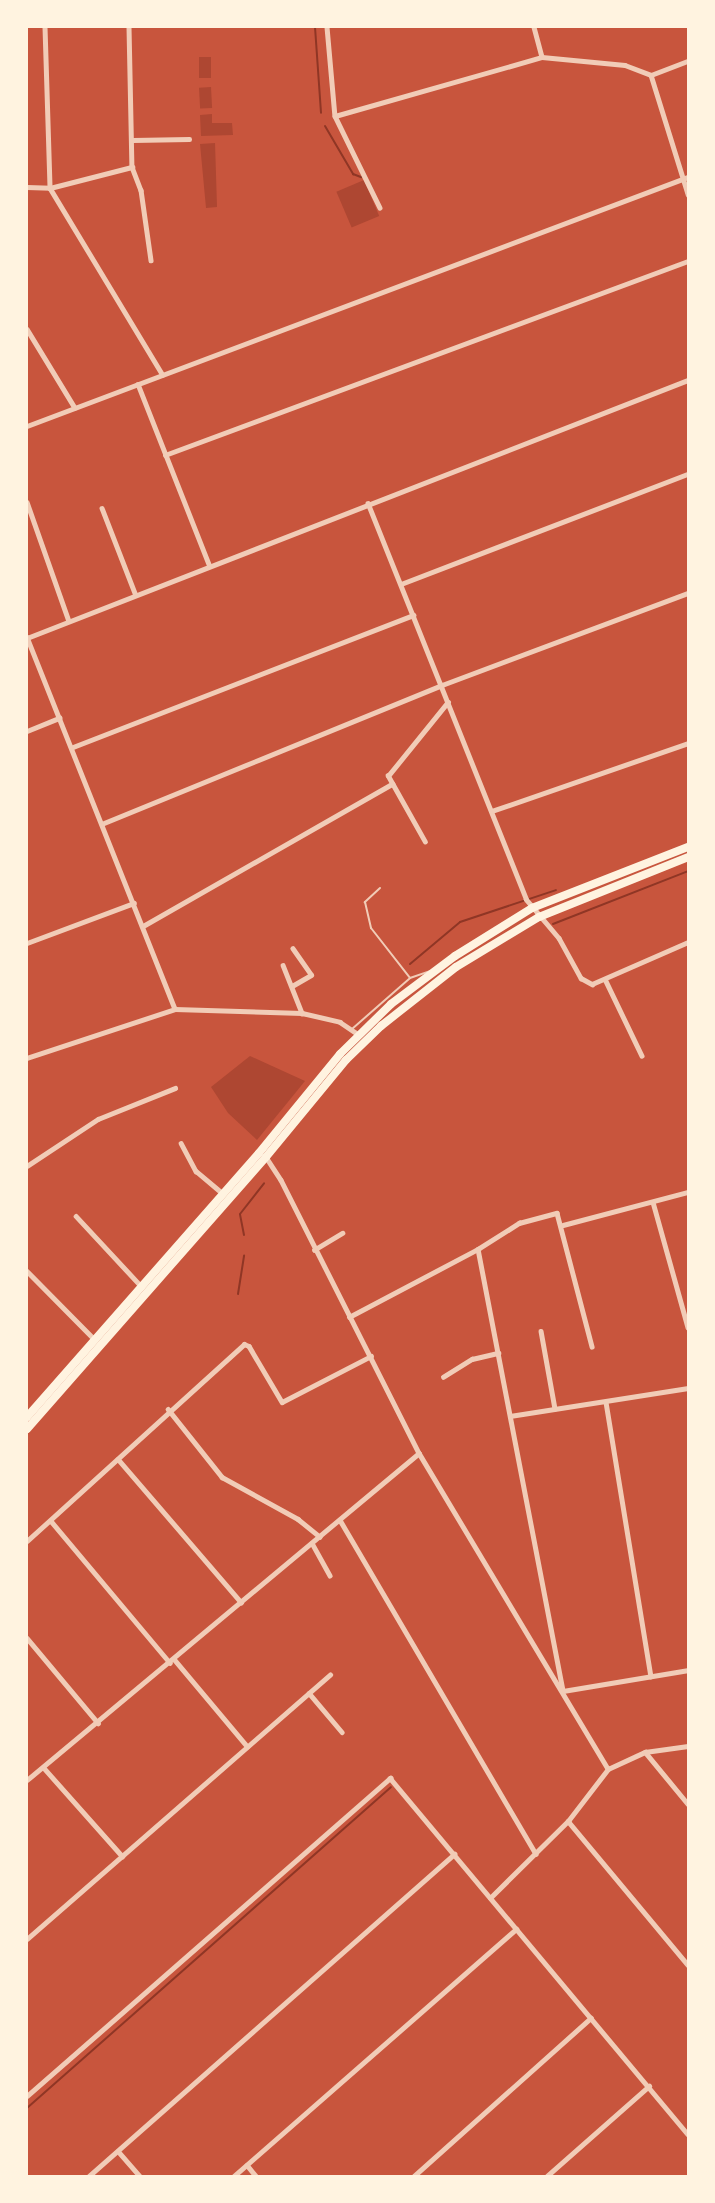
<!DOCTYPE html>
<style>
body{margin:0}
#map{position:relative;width:715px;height:2203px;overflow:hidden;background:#c8553d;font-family:Overpass,sans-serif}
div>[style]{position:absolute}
.green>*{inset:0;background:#ae4732;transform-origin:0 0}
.stream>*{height:2px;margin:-1px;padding:0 1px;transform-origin:1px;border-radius:1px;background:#8f3625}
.service>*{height:2px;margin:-1px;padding:0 1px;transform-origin:1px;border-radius:1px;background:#f1ccb7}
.minor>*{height:4.5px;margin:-2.25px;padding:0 2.25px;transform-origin:2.25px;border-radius:2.25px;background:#f1ccb7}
.primary>*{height:8px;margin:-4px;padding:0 4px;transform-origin:4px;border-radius:4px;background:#fff3e0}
span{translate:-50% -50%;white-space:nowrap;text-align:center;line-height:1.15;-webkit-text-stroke:6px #fff3e0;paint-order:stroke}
.frame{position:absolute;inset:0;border:28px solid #fff3e0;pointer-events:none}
</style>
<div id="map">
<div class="green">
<i style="left:199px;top:57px;width:12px;height:21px"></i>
<i style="left:211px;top:87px;width:21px;height:12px;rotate:87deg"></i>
<i style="clip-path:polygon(212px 114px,212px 123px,232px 123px,233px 135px,201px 136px,200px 115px)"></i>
<i style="clip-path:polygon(215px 143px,217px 207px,206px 208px,200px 144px)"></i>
<i style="left:364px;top:180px;width:39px;height:30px;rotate:67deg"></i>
<i style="clip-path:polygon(250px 1056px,305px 1081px,257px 1140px,228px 1113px,211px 1087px)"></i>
</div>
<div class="stream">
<i style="left:315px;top:27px;width:86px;rotate:86deg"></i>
<i style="left:325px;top:126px;width:56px;rotate:59.7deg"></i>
<i style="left:353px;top:174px;width:9px;rotate:21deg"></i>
<i style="left:553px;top:924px;width:145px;rotate:-21.4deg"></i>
<i style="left:410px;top:964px;width:65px;rotate:-40deg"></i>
<i style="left:460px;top:922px;width:101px;rotate:-18.4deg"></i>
<i style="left:244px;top:1235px;width:21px;rotate:-101deg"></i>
<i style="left:240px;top:1214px;width:39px;rotate:-52deg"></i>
<i style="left:238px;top:1294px;width:39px;rotate:-81deg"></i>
<i style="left:27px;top:2108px;width:485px;rotate:-41.4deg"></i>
</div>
<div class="service">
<i style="left:380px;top:888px;width:21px;rotate:137deg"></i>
<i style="left:365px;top:902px;width:27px;rotate:77deg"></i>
<i style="left:371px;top:928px;width:63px;rotate:52deg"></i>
<i style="left:352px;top:1029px;width:77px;rotate:-41.3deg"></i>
<i style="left:410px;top:978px;width:21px;rotate:-19deg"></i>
</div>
<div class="minor">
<i style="left:45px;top:27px;width:161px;rotate:88.2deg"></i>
<i style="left:50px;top:188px;width:218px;rotate:58.9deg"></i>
<i style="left:129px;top:27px;width:140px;rotate:88.8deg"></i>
<i style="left:327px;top:27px;width:89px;rotate:84.9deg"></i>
<i style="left:335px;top:116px;width:102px;rotate:63.9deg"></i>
<i style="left:534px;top:27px;width:31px;rotate:75deg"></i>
<i style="left:651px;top:75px;width:125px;rotate:72.7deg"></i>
<i style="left:335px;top:116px;width:215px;rotate:-15.9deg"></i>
<i style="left:542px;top:57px;width:83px;rotate:5.5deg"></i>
<i style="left:625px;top:65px;width:28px;rotate:21deg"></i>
<i style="left:651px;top:75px;width:40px;rotate:-21deg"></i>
<i style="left:133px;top:140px;width:56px;rotate:-1deg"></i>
<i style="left:132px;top:167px;width:25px;rotate:69deg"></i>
<i style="left:141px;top:190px;width:71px;rotate:81.9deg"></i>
<i style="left:27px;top:187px;width:23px;rotate:2deg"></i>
<i style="left:50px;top:188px;width:85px;rotate:-14.4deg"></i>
<i style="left:27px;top:329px;width:92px;rotate:58.7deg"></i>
<i style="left:138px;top:384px;width:193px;rotate:68.5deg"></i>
<i style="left:27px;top:426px;width:706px;rotate:-20.64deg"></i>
<i style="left:165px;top:455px;width:558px;rotate:-20.35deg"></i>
<i style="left:27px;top:502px;width:126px;rotate:70.6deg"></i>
<i style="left:368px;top:503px;width:426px;rotate:68.2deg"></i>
<i style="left:526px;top:899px;width:51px;rotate:49.8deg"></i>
<i style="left:559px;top:938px;width:46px;rotate:61.2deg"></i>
<i style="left:581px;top:978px;width:13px;rotate:29deg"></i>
<i style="left:592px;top:984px;width:105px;rotate:-23.6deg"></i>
<i style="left:102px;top:508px;width:91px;rotate:68.8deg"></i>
<i style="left:401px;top:584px;width:307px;rotate:-21deg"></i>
<i style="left:27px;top:637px;width:400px;rotate:68.3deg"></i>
<i style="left:27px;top:638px;width:710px;rotate:-21.32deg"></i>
<i style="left:27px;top:731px;width:35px;rotate:-22deg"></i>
<i style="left:73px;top:747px;width:365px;rotate:-21.2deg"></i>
<i style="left:492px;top:811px;width:207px;rotate:-19.1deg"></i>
<i style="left:104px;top:823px;width:365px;rotate:-22.2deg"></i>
<i style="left:442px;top:685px;width:263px;rotate:-20.5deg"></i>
<i style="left:425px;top:842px;width:76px;rotate:-119.3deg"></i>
<i style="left:388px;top:776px;width:95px;rotate:-51deg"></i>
<i style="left:143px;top:926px;width:287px;rotate:-29.7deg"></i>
<i style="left:27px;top:943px;width:114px;rotate:-20.5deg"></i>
<i style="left:283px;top:965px;width:52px;rotate:68.4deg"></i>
<i style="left:605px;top:979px;width:85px;rotate:64.3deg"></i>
<i style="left:292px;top:986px;width:22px;rotate:-30deg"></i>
<i style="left:311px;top:975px;width:32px;rotate:-125deg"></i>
<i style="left:27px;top:1058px;width:156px;rotate:-18.3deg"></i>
<i style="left:175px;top:1009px;width:127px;rotate:1.8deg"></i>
<i style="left:302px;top:1013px;width:39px;rotate:13deg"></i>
<i style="left:340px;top:1022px;width:23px;rotate:34deg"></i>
<i style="left:181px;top:1143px;width:32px;rotate:62deg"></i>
<i style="left:196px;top:1171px;width:35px;rotate:40deg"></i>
<i style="left:266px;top:1157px;width:27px;rotate:57deg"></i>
<i style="left:281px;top:1180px;width:306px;rotate:63.2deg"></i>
<i style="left:419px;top:1453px;width:368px;rotate:59.1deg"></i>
<i style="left:27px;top:1166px;width:85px;rotate:-33.5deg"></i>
<i style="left:98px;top:1119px;width:83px;rotate:-21.9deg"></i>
<i style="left:653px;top:1202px;width:130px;rotate:74.4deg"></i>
<i style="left:76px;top:1216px;width:97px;rotate:47.1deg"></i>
<i style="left:563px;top:1225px;width:129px;rotate:-14.8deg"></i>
<i style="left:478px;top:1249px;width:450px;rotate:79.1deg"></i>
<i style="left:563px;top:1691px;width:127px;rotate:-9.5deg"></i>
<i style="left:314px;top:1250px;width:33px;rotate:-31deg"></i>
<i style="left:27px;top:1271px;width:97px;rotate:45.4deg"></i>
<i style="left:349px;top:1317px;width:146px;rotate:-27.8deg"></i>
<i style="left:478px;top:1249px;width:49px;rotate:-32.4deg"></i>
<i style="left:519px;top:1223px;width:39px;rotate:-15deg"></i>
<i style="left:557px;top:1213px;width:138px;rotate:75.3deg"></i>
<i style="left:541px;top:1331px;width:79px;rotate:79.8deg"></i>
<i style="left:443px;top:1377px;width:34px;rotate:-32deg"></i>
<i style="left:472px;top:1359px;width:27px;rotate:-13deg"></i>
<i style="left:606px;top:1402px;width:278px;rotate:80.7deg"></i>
<i style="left:168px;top:1409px;width:87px;rotate:51.5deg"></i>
<i style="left:222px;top:1477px;width:87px;rotate:28.9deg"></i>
<i style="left:298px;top:1519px;width:28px;rotate:39deg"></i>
<i style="left:510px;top:1416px;width:180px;rotate:-8.9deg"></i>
<i style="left:118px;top:1459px;width:189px;rotate:49.3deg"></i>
<i style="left:340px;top:1520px;width:387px;rotate:59.6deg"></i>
<i style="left:51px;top:1521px;width:185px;rotate:50deg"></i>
<i style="left:27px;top:1541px;width:293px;rotate:-42.2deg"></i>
<i style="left:244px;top:1344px;width:5px;rotate:22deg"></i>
<i style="left:249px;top:1346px;width:65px;rotate:59.5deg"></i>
<i style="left:282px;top:1402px;width:100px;rotate:-27.3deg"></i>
<i style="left:312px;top:1543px;width:37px;rotate:61deg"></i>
<i style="left:27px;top:1638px;width:111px;rotate:50.1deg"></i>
<i style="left:174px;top:1659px;width:114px;rotate:50deg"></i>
<i style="left:309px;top:1693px;width:51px;rotate:49.8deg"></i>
<i style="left:646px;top:1753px;width:66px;rotate:50.5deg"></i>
<i style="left:44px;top:1768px;width:118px;rotate:48.4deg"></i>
<i style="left:27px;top:1780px;width:510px;rotate:-39.83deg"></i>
<i style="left:568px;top:1821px;width:187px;rotate:50.2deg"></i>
<i style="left:490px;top:1898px;width:110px;rotate:-44.6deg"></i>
<i style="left:568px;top:1821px;width:66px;rotate:-52.4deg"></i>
<i style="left:608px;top:1769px;width:41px;rotate:-24.7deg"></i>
<i style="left:645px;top:1752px;width:43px;rotate:-7.9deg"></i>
<i style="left:27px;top:1939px;width:402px;rotate:-41.1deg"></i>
<i style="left:27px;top:2096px;width:483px;rotate:-41.2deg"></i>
<i style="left:390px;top:1778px;width:464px;rotate:50.1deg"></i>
<i style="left:118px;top:2151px;width:33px;rotate:49deg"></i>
<i style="left:247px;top:2165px;width:14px;rotate:51deg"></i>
<i style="left:89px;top:2176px;width:487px;rotate:-41.4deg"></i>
<i style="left:234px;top:2176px;width:375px;rotate:-41.2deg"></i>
<i style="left:414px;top:2176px;width:237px;rotate:-41.8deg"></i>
<i style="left:547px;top:2176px;width:136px;rotate:-41.4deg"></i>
</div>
<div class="primary">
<i style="left:27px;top:1417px;width:351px;rotate:-48.7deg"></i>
<i style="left:259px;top:1153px;width:128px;rotate:-50.7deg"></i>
<i style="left:340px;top:1054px;width:71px;rotate:-44.4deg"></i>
<i style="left:391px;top:1004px;width:80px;rotate:-36.9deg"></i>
<i style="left:455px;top:956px;width:91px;rotate:-31.9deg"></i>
<i style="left:532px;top:908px;width:168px;rotate:-21.4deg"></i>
<i style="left:27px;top:1429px;width:362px;rotate:-48.7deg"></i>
<i style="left:266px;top:1157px;width:126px;rotate:-50.5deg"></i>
<i style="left:346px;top:1060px;width:49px;rotate:-44.2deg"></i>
<i style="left:381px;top:1026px;width:95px;rotate:-38.2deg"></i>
<i style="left:456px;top:967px;width:97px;rotate:-31.1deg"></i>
<i style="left:539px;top:917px;width:161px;rotate:-21.9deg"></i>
</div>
<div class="frame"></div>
</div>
